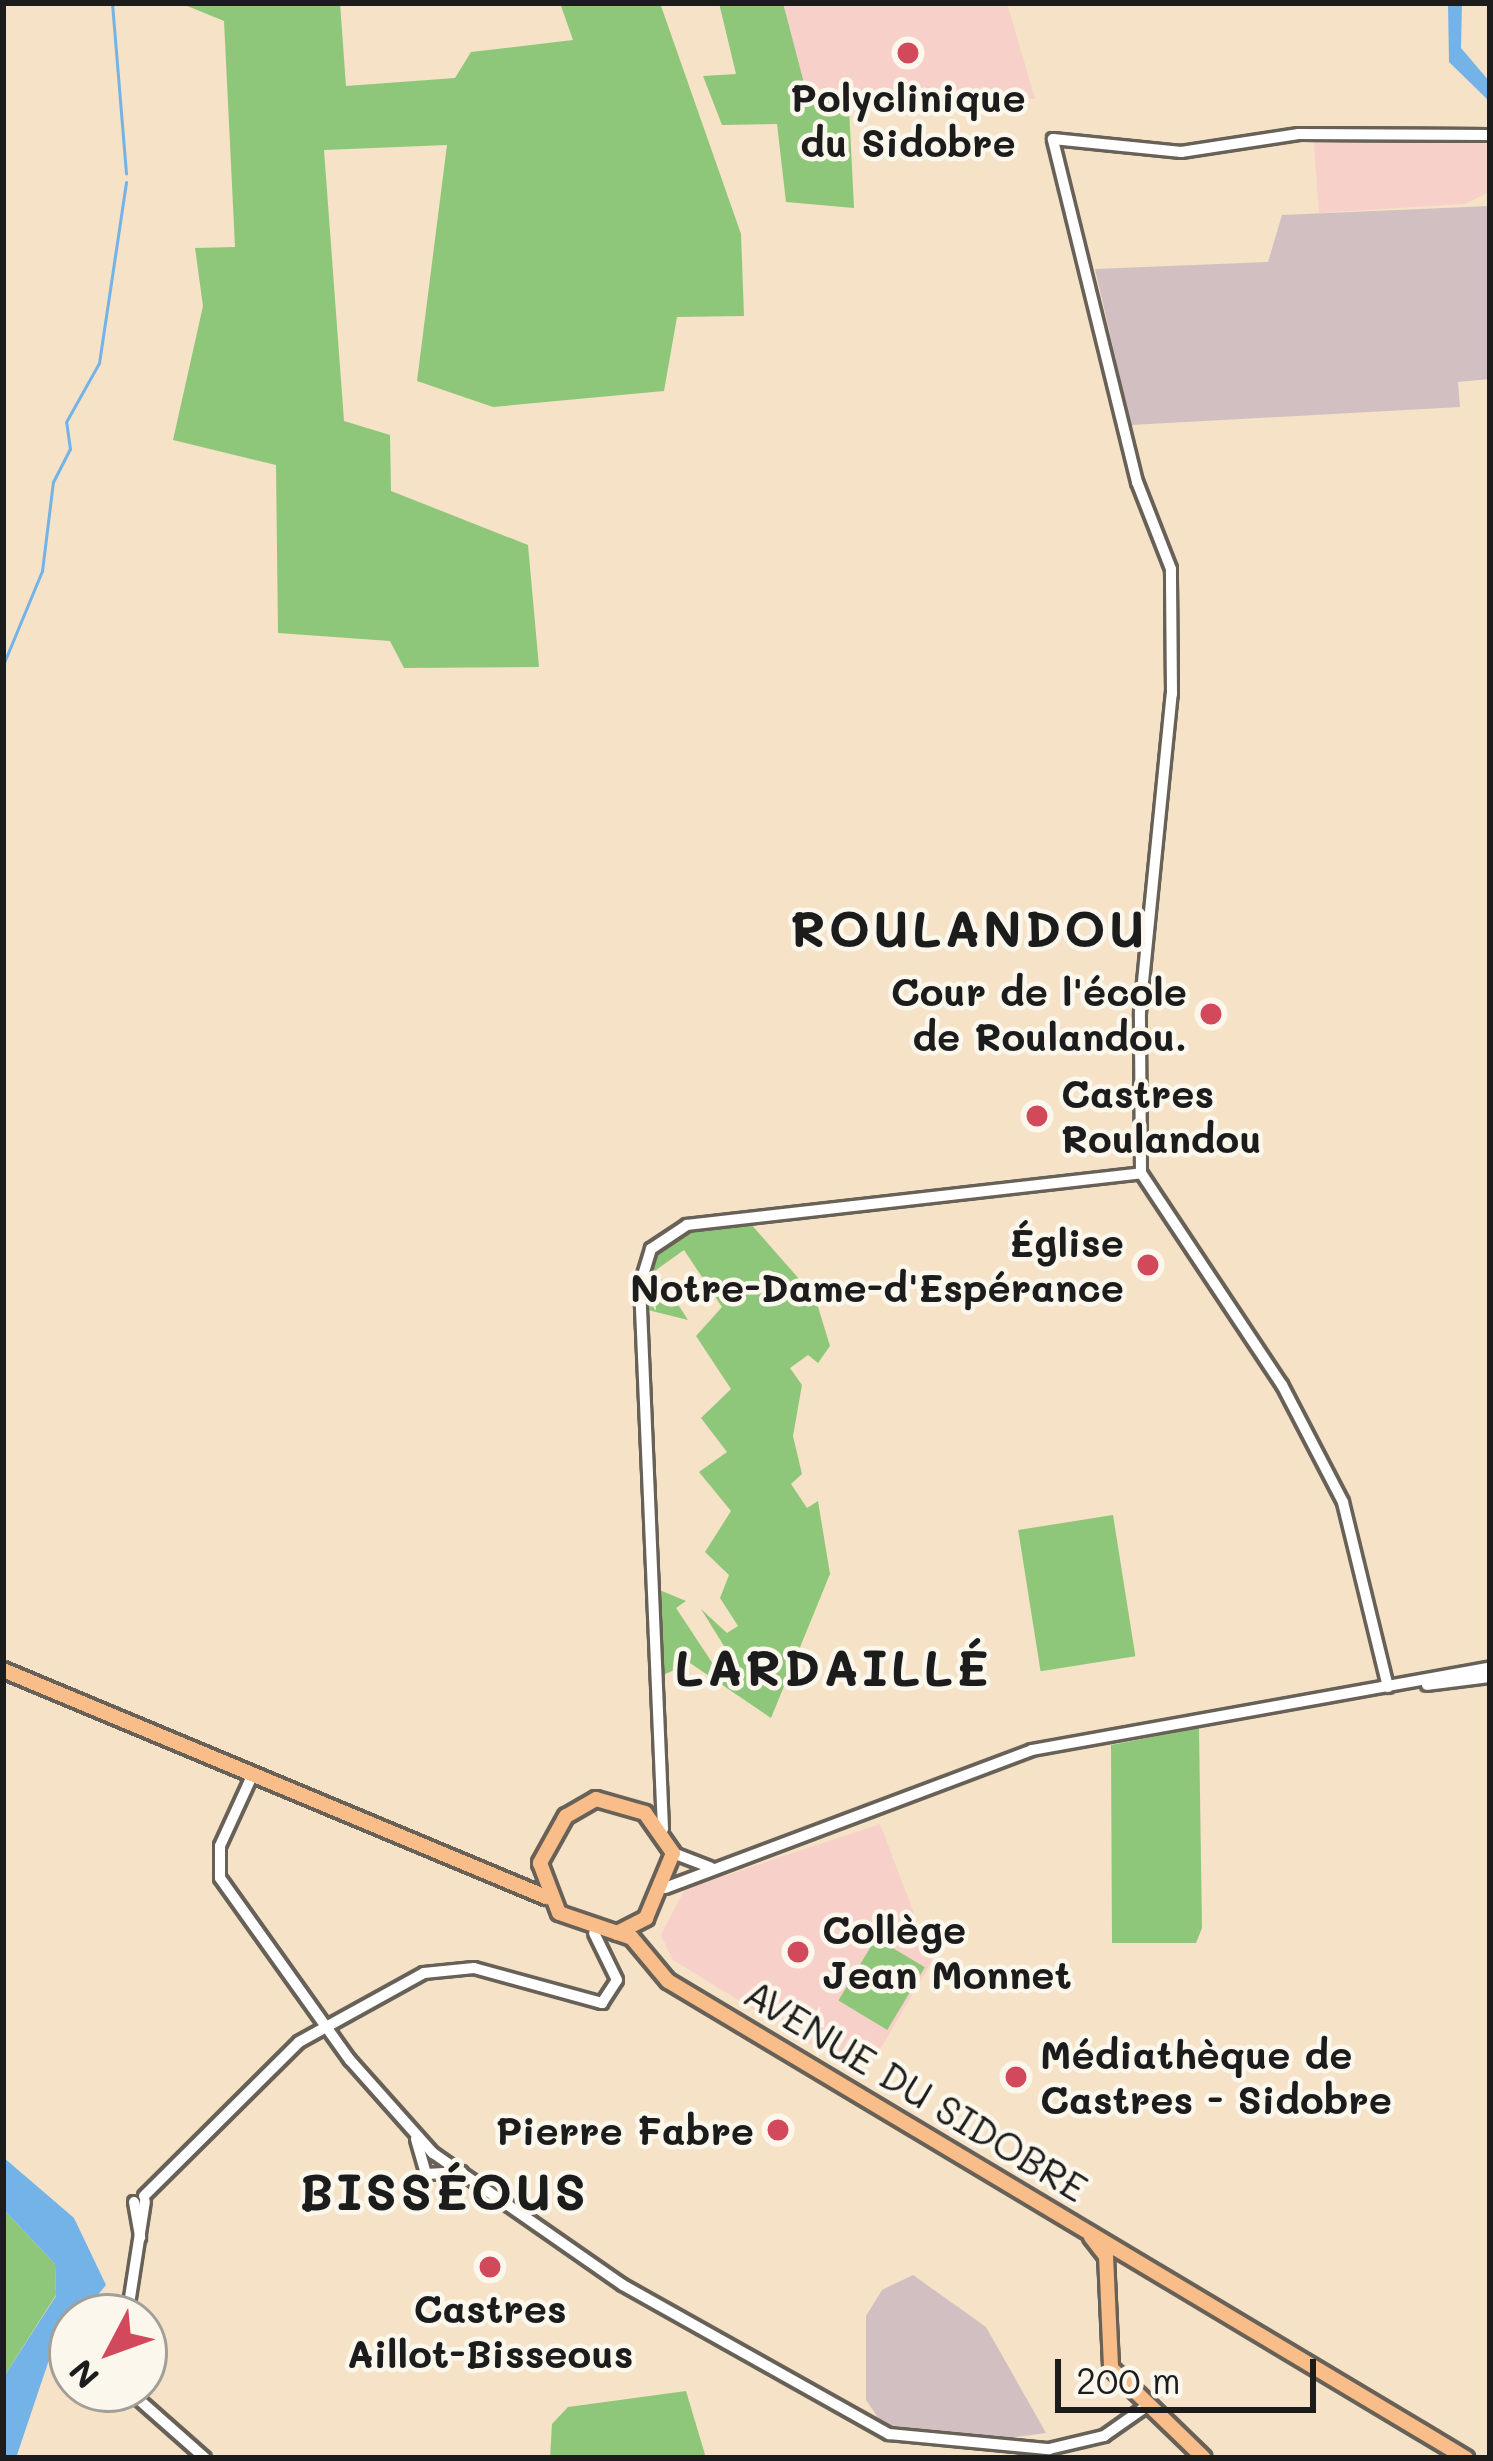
<!DOCTYPE html>
<meta charset="utf-8">
<style>
body{margin:0}
#map{position:relative;width:1493px;height:2461px;overflow:hidden;background:#f5e2c7;font-family:Mali,sans-serif}
div>[style]{position:absolute}
.built>*{inset:0;background:#f7d1c9}
.industrial>*{inset:0;background:#d2bfc1}
.green>*{inset:0;background:#8fc77a;transform-origin:0 0}
.water>*{inset:0;background:#74b3e7}
.stream>*{height:3px;margin:-1.5px;padding:0 1.5px;transform-origin:1.5px;border-radius:1.5px;background:#74b3e7}
.roads{filter:drop-shadow(3px 0 #686158) drop-shadow(-3px 0 #686158) drop-shadow(0 3px #686158) drop-shadow(0 -3px #686158)}
.minor>*{height:10px;margin:-5px;padding:0 5px;transform-origin:5px;border-radius:5px;background:#fff}
.major>*{height:14px;margin:-7px;padding:0 7px;transform-origin:7px;border-radius:7px;background:#f8bd89}
.dots>*{width:33px;height:33px;translate:-50% -50%;box-sizing:border-box;border:6px solid #fbf7ec;border-radius:50%}
span{translate:-50% -50%;white-space:nowrap;text-align:center;line-height:1.15;-webkit-text-stroke:9px #fbf7ec;paint-order:stroke}
.poi-label{font-size:39px;color:#1c1c1c;font-weight:700}
.right{translate:-100% -50%;text-align:right}
.left{translate:0 -50%;text-align:left}
.street-label{font-size:39px;color:#1c1c1c}
.district-label{font-size:51px;color:#1c1c1c;font-weight:700;letter-spacing:3px}
.frame{position:absolute;inset:0;border:6px solid #1c1c1c;pointer-events:none}
.north{position:absolute;left:48px;top:2293px;width:120px;height:120px;box-sizing:border-box;background:#fbf7ec;border:3px solid #a29f99;border-radius:50%;rotate:229deg;font-size:33px;font-weight:700;line-height:48px;text-align:center;color:#1c1c1c}
.north::after{content:'';display:block;margin:auto;width:42px;height:54px;background:#d1495b;clip-path:polygon(50% 0,100% 100%,50% 72%,0 100%)}
.scale{position:absolute;left:1055px;top:2359px;width:261px;height:54px;box-sizing:border-box;border:6px solid #1c1c1c;border-top:0;padding-left:15px;font-size:36px;line-height:42px;white-space:nowrap;color:#1c1c1c;-webkit-text-stroke:9px #fbf7ec;paint-order:stroke}
</style>
<div id="map">
<div class="built">
<i style="clip-path:polygon(783px 3px,1007px 3px,1035px 99px,818px 100px,801px 79px)"></i>
<i style="clip-path:polygon(1313px 133px,1490px 133px,1490px 192px,1464px 204px,1319px 213px)"></i>
<i style="clip-path:polygon(880px 1824px,932px 1961px,864px 2077px,673px 1960px,661px 1935px,685px 1889px)"></i>
</div>
<div class="industrial">
<i style="clip-path:polygon(1490px 206px,1490px 379px,1458px 382px,1460px 407px,1131px 425px,1095px 269px,1268px 262px,1282px 215px)"></i>
<i style="clip-path:polygon(913px 2275px,986px 2327px,1046px 2433px,971px 2443px,883px 2425px,866px 2400px,866px 2316px,882px 2290px)"></i>
</div>
<div class="green">
<i style="clip-path:polygon(180px 3px,340px 3px,346px 86px,455px 78px,471px 52px,573px 40px,560px 3px,660px 3px,741px 234px,744px 316px,677px 317px,664px 391px,493px 407px,417px 381px,447px 145px,324px 150px,344px 421px,390px 435px,391px 491px,528px 545px,539px 667px,404px 668px,390px 641px,278px 633px,276px 465px,173px 440px,203px 306px,195px 248px,235px 247px,224px 21px)"></i>
<i style="clip-path:polygon(719px 3px,783px 3px,805px 87px,849px 108px,854px 208px,786px 202px,777px 124px,722px 125px,703px 76px,736px 74px)"></i>
<i style="clip-path:polygon(749px 1222px,815px 1297px,830px 1346px,818px 1363px,808px 1355px,790px 1368px,802px 1385px,793px 1436px,802px 1474px,791px 1484px,807px 1508px,818px 1501px,830px 1574px,771px 1718px,690px 1663px,661px 1676px,657px 1589px,686px 1601px,676px 1608px,717px 1670px,732px 1659px,701px 1609px,727px 1633px,738px 1626px,720px 1598px,729px 1575px,705px 1552px,731px 1511px,699px 1472px,727px 1452px,701px 1418px,731px 1389px,696px 1336px,722px 1307px,684px 1250px,656px 1270px,688px 1320px,644px 1309px,654px 1251px,671px 1236px)"></i>
<i style="left:1113px;top:1515px;width:143px;height:96px;rotate:81deg"></i>
<i style="clip-path:polygon(1199px 1728px,1202px 1928px,1196px 1943px,1112px 1943px,1111px 1745px)"></i>
<i style="left:876px;top:1938px;width:57px;height:73px;rotate:31deg"></i>
<i style="clip-path:polygon(3px 2209px,55px 2264px,56px 2295px,3px 2378px)"></i>
<i style="clip-path:polygon(686px 2391px,706px 2458px,550px 2458px,552px 2424px,568px 2407px)"></i>
</div>
<div class="water">
<i style="clip-path:polygon(1448px 3px,1462px 3px,1461px 48px,1490px 82px,1490px 102px,1449px 62px)"></i>
<i style="clip-path:polygon(3px 2157px,74px 2218px,106px 2285px,52px 2351px,16px 2458px,3px 2458px,3px 2378px,56px 2296px,55px 2264px,3px 2209px)"></i>
</div>
<div class="stream">
<i style="left:112px;top:3px;width:171px;rotate:85.3deg"></i>
<i style="left:3px;top:665px;width:102px;rotate:-67.5deg"></i>
<i style="left:42px;top:571px;width:90px;rotate:-83deg"></i>
<i style="left:53px;top:482px;width:37px;rotate:-63deg"></i>
<i style="left:70px;top:449px;width:27px;rotate:-98deg"></i>
<i style="left:66px;top:422px;width:68px;rotate:-60.8deg"></i>
<i style="left:99px;top:363px;width:183px;rotate:-81.5deg"></i>
<i style="left:3px;top:719px;width:74px;rotate:90deg"></i>
</div>
<div class="roads">
<div class="minor">
<i style="left:1427px;top:1685px;width:64px;rotate:-7.2deg"></i>
<i style="left:1388px;top:1687px;width:190px;rotate:-103.7deg"></i>
<i style="left:1343px;top:1502px;width:132px;rotate:-117.5deg"></i>
<i style="left:1282px;top:1385px;width:255px;rotate:-123.6deg"></i>
<i style="left:1141px;top:1173px;width:161px;rotate:-90.4deg"></i>
<i style="left:1140px;top:1012px;width:320px;rotate:-84.3deg"></i>
<i style="left:1172px;top:694px;width:125px;rotate:-90.5deg"></i>
<i style="left:1171px;top:569px;width:93px;rotate:-111.3deg"></i>
<i style="left:1137px;top:482px;width:353px;rotate:-103.8deg"></i>
<i style="left:1053px;top:139px;width:129px;rotate:5.8deg"></i>
<i style="left:1181px;top:152px;width:119px;rotate:-8.7deg"></i>
<i style="left:1299px;top:134px;width:191px;rotate:0.3deg"></i>
<i style="left:252px;top:1776px;width:77px;rotate:114.6deg"></i>
<i style="left:220px;top:1846px;width:32px;rotate:90deg"></i>
<i style="left:220px;top:1878px;width:224px;rotate:54.5deg"></i>
<i style="left:350px;top:2060px;width:125px;rotate:48.3deg"></i>
<i style="left:433px;top:2153px;width:231px;rotate:34.8deg"></i>
<i style="left:623px;top:2285px;width:305px;rotate:29.3deg"></i>
<i style="left:889px;top:2434px;width:161px;rotate:5.4deg"></i>
<i style="left:1049px;top:2449px;width:57px;rotate:-13.3deg"></i>
<i style="left:1104px;top:2436px;width:49px;rotate:-35deg"></i>
<i style="left:663px;top:1829px;width:544px;rotate:-92.42deg"></i>
<i style="left:640px;top:1285px;width:38px;rotate:-73deg"></i>
<i style="left:651px;top:1249px;width:43px;rotate:-33.7deg"></i>
<i style="left:687px;top:1225px;width:457px;rotate:-6.5deg"></i>
<i style="left:673px;top:1853px;width:40px;rotate:21deg"></i>
<i style="left:665px;top:1888px;width:392px;rotate:-20.6deg"></i>
<i style="left:1032px;top:1750px;width:465px;rotate:-10.2deg"></i>
<i style="left:416px;top:2139px;width:36px;rotate:74deg"></i>
<i style="left:426px;top:2174px;width:36px;rotate:-3deg"></i>
<i style="left:144px;top:2196px;width:218px;rotate:-44.8deg"></i>
<i style="left:299px;top:2042px;width:143px;rotate:-28.9deg"></i>
<i style="left:424px;top:1973px;width:50px;rotate:-5.7deg"></i>
<i style="left:474px;top:1968px;width:133px;rotate:15.3deg"></i>
<i style="left:602px;top:2003px;width:27px;rotate:-57deg"></i>
<i style="left:617px;top:1980px;width:52px;rotate:-116.1deg"></i>
<i style="left:134px;top:2202px;width:36px;rotate:80deg"></i>
<i style="left:127px;top:2317px;width:117px;rotate:-81.2deg"></i>
<i style="left:127px;top:2389px;width:104px;rotate:41.5deg"></i>
</div>
<div class="major">
<i style="left:3px;top:1670px;width:589px;rotate:22.69deg"></i>
<i style="left:617px;top:1933px;width:33px;rotate:-27deg"></i>
<i style="left:646px;top:1918px;width:70px;rotate:-67.4deg"></i>
<i style="left:673px;top:1853px;width:49px;rotate:-125deg"></i>
<i style="left:645px;top:1813px;width:51px;rotate:-164.1deg"></i>
<i style="left:596px;top:1799px;width:34px;rotate:150deg"></i>
<i style="left:566px;top:1816px;width:54px;rotate:119deg"></i>
<i style="left:540px;top:1863px;width:53px;rotate:69.2deg"></i>
<i style="left:559px;top:1913px;width:77px;rotate:18.9deg"></i>
<i style="left:632px;top:1938px;width:56px;rotate:50.1deg"></i>
<i style="left:668px;top:1981px;width:930px;rotate:30.87deg"></i>
<i style="left:1091px;top:2237px;width:24px;rotate:52deg"></i>
<i style="left:1106px;top:2256px;width:112px;rotate:87.4deg"></i>
<i style="left:1111px;top:2368px;width:129px;rotate:44.1deg"></i>
</div>
</div>
<div class="dots">
<i style="left:908px;top:53px;background:#d1495b"></i>
<i style="left:1211px;top:1014px;background:#d1495b"></i>
<i style="left:1037px;top:1116px;background:#d1495b"></i>
<i style="left:1148px;top:1265px;background:#d1495b"></i>
<i style="left:798px;top:1952px;background:#d1495b"></i>
<i style="left:1016px;top:2077px;background:#d1495b"></i>
<i style="left:778px;top:2130px;background:#d1495b"></i>
<i style="left:490px;top:2267px;background:#d1495b"></i>
</div>
<div class="poi-label">
<span style="left:908px;top:120px">Polyclinique<br>du Sidobre</span>
<span class="right" style="left:1187px;top:1014px">Cour de l'école<br>de Roulandou.</span>
<span class="left" style="left:1061px;top:1116px">Castres<br>Roulandou</span>
<span class="right" style="left:1124px;top:1265px">Église<br>Notre-Dame-d'Espérance</span>
<span class="left" style="left:822px;top:1952px">Collège<br>Jean Monnet</span>
<span class="left" style="left:1040px;top:2077px">Médiathèque de<br>Castres - Sidobre</span>
<span class="right" style="left:754px;top:2130px">Pierre Fabre</span>
<span style="left:490px;top:2331px">Castres<br>Aillot-Bisseous</span>
</div>
<div class="street-label">
<span style="left:916px;top:2090px;rotate:31deg">AVENUE DU SIDOBRE</span>
</div>
<div class="district-label">
<span style="left:969px;top:927px">ROULANDOU</span>
<span style="left:833px;top:1666px">LARDAILLÉ</span>
<span style="left:444px;top:2190px">BISSÉOUS</span>
</div>
<div class="frame"></div>
<div class="north">N</div>
<div class="scale">200 m</div>
</div>
